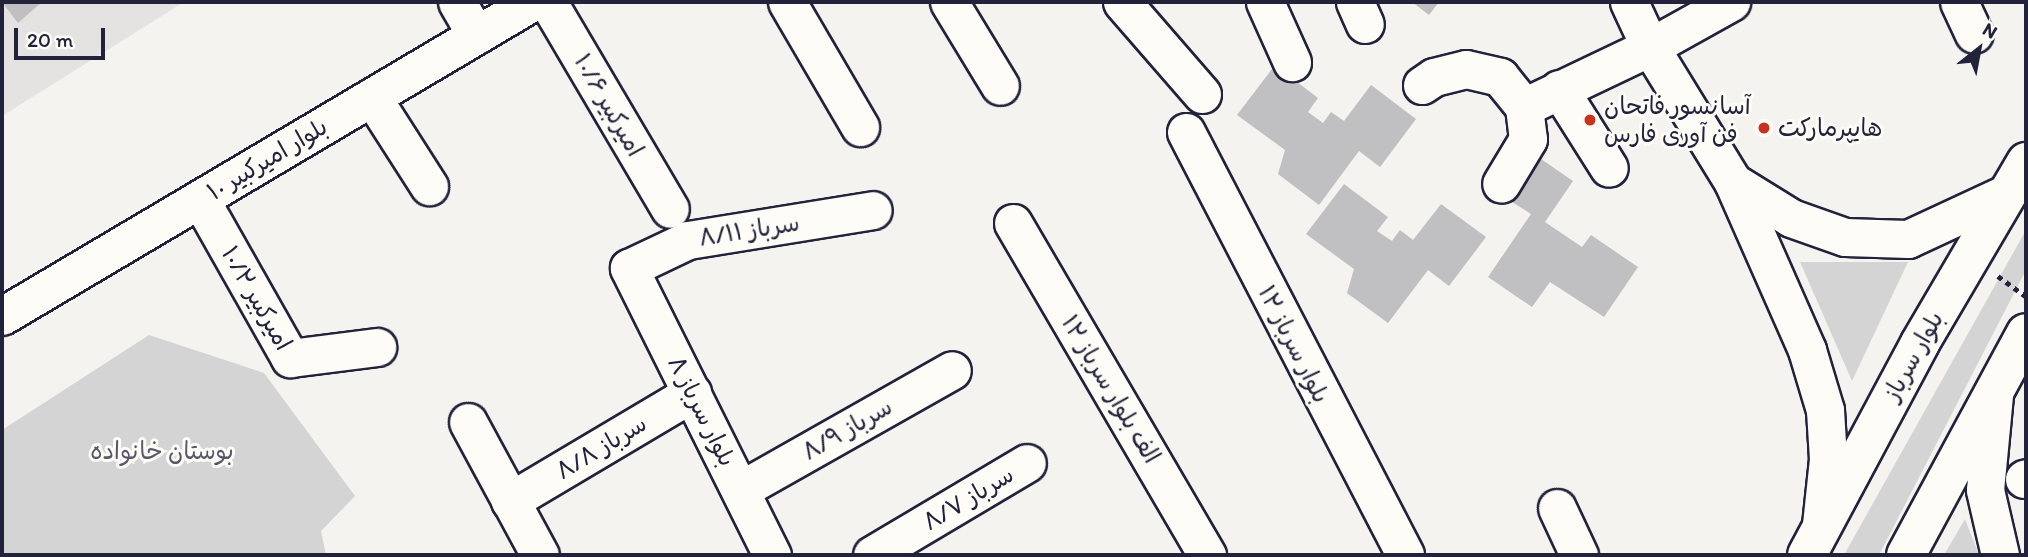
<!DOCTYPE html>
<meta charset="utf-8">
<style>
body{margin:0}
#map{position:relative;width:2028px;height:557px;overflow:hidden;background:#f4f3ef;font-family:Itim,"Playpen Sans Arabic",sans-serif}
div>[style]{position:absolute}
.built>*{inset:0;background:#e4e3e2}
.green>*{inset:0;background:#d5d4d5}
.building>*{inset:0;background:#c0bfc2}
.path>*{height:4.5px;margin-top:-2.25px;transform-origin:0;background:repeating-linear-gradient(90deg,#22223b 0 5px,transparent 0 10px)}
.roads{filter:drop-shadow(2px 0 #22223b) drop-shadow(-2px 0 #22223b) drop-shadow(0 2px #22223b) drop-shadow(0 -2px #22223b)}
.minor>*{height:37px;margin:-18.5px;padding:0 18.5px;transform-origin:18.5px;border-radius:18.5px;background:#fdfcf7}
.major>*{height:38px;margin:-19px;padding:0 19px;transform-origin:19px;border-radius:19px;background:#fdfcf7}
.dots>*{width:19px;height:19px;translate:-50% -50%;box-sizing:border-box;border:4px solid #fdfcf7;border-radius:50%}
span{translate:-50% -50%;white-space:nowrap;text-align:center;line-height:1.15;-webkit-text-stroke:6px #fdfcf7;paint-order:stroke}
.street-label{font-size:24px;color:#22223b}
.poi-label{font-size:24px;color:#22223b}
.left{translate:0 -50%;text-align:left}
.park-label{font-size:24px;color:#585769}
.frame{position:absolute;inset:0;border:4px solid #22223b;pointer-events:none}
.north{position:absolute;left:1944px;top:14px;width:70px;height:70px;-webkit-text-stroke:5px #fdfcf7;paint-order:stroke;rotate:31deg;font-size:19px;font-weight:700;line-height:28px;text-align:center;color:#22223b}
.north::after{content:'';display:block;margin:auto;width:24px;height:32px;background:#22223b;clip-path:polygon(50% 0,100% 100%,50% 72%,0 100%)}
.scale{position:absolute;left:14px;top:28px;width:91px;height:32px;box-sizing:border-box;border:4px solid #22223b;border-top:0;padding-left:9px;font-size:21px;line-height:24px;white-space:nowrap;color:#22223b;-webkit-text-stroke:5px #fdfcf7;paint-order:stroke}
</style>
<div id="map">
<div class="built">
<i style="clip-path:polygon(2px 2px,184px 2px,2px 116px)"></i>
</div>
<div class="green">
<i style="clip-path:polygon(2026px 230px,2026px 270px,1879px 555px,1844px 555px)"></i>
<i style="clip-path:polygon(1800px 262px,1908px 262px,1852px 381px)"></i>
<i style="clip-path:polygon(149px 335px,264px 373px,355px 496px,321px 531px,326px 555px,2px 555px,2px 430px)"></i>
<i style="clip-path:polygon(1965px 519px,1979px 555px,1944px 555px)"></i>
</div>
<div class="building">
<i style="clip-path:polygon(2px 2px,42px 2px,18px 23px)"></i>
<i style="clip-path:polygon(1412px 2px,1439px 2px,1429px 15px)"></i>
<i style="clip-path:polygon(1275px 65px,1318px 98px,1308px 112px,1323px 123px,1331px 112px,1344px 121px,1371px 85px,1416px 119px,1380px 167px,1359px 151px,1319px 205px,1278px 174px,1285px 150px,1237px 115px)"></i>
<i style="clip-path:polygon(1541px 159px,1573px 181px,1545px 222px,1582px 247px,1591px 235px,1638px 267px,1604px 317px,1550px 282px,1532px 307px,1488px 277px,1531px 214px,1512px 202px)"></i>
<i style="clip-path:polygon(1344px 184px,1388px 217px,1377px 231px,1392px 241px,1400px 230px,1413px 240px,1441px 204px,1486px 237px,1449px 286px,1428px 270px,1388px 323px,1347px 293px,1354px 269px,1306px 234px)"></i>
</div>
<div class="path">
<i style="left:1998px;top:276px;width:34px;rotate:36deg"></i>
</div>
<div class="roads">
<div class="minor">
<i style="left:457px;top:2px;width:38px;rotate:60deg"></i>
<i style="left:548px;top:2px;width:240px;rotate:59.5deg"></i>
<i style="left:787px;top:2px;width:145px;rotate:59.7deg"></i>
<i style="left:949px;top:2px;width:98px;rotate:58.7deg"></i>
<i style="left:1122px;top:2px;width:122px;rotate:49deg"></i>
<i style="left:1265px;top:2px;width:66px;rotate:65.8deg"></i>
<i style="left:1355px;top:2px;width:24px;rotate:66deg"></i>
<i style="left:1629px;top:2px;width:50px;rotate:65deg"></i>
<i style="left:1650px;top:47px;width:158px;rotate:58.4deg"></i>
<i style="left:1733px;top:182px;width:184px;rotate:66.2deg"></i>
<i style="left:1807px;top:350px;width:63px;rotate:73.3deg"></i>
<i style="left:1825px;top:410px;width:49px;rotate:86.5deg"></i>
<i style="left:1828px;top:459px;width:66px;rotate:96.1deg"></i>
<i style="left:1959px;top:2px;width:35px;rotate:65deg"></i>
<i style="left:1422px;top:85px;width:14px;rotate:-34deg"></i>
<i style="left:1434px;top:77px;width:33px;rotate:-14deg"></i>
<i style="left:1466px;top:69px;width:35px;rotate:13deg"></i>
<i style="left:1500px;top:77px;width:38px;rotate:51deg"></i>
<i style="left:1524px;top:107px;width:32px;rotate:83deg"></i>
<i style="left:1528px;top:139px;width:52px;rotate:121deg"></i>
<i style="left:1559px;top:89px;width:93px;rotate:57.7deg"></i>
<i style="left:372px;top:97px;width:106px;rotate:57.4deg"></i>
<i style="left:1524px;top:107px;width:140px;rotate:-25.5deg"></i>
<i style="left:1650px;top:47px;width:93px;rotate:-29.1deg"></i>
<i style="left:1186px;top:132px;width:476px;rotate:62.6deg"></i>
<i style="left:1733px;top:182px;width:68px;rotate:31.8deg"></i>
<i style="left:1791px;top:218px;width:57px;rotate:19.4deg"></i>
<i style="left:1845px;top:237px;width:63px;rotate:1.8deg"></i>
<i style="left:1908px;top:239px;width:105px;rotate:-24.9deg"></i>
<i style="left:200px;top:199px;width:183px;rotate:60.5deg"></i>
<i style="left:290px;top:358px;width:88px;rotate:-7.2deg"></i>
<i style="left:1013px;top:223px;width:385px;rotate:59.7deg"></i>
<i style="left:2px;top:316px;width:616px;rotate:-30.64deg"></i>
<i style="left:1994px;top:395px;width:95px;rotate:95.4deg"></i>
<i style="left:1985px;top:490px;width:67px;rotate:77deg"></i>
<i style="left:468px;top:422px;width:151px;rotate:61.6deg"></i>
<i style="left:2024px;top:479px;width:2px;rotate:-27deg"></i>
<i style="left:742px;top:489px;width:241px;rotate:-29.5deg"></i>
<i style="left:510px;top:501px;width:212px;rotate:-30.7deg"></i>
<i style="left:1557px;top:508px;width:52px;rotate:64.9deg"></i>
<i style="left:772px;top:555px;width:321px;rotate:-116.5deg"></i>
<i style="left:629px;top:268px;width:65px;rotate:-25.4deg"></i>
<i style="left:688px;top:240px;width:187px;rotate:-9.2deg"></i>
<i style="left:872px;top:555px;width:180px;rotate:-30.7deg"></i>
</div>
<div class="major">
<i style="left:1807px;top:555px;width:240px;rotate:-61.9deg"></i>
<i style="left:1920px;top:343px;width:210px;rotate:-59.6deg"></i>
<i style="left:1906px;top:555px;width:252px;rotate:-61.6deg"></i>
</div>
</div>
<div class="dots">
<i style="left:1590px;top:120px;background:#c8321e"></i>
<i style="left:1764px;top:128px;background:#c8321e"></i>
</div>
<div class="street-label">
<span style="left:609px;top:105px;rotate:60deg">۱۰/۶ امیرکبیر</span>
<span style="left:267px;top:159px;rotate:-31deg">۱۰ بلوار امیرکبیر</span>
<span style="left:749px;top:230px;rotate:-9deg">۸/۱۱ سرباز</span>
<span style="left:257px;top:298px;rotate:60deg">۱۰/۲ امیرکبیر</span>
<span style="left:1294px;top:344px;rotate:63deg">۱۲ بلوار سرباز</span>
<span style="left:1913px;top:356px;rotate:-61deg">بلوار سرباز</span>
<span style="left:1111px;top:389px;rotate:59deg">۱۲ الف بلوار سرباز</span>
<span style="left:702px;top:411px;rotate:63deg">۸ بلوار سرباز</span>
<span style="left:847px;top:429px;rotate:-30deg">۸/۹ سرباز</span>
<span style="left:601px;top:447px;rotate:-31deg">۸/۸ سرباز</span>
<span style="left:968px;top:498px;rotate:-31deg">۸/۷ سرباز</span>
</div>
<div class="poi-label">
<span class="left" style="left:1604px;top:120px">آسانسور فاتحان<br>فن آوری فارس</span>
<span class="left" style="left:1778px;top:128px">هایپرمارکت</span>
</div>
<div class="park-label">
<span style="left:162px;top:451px">بوستان خانواده</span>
</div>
<div class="frame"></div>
<div class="north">N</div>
<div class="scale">20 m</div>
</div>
